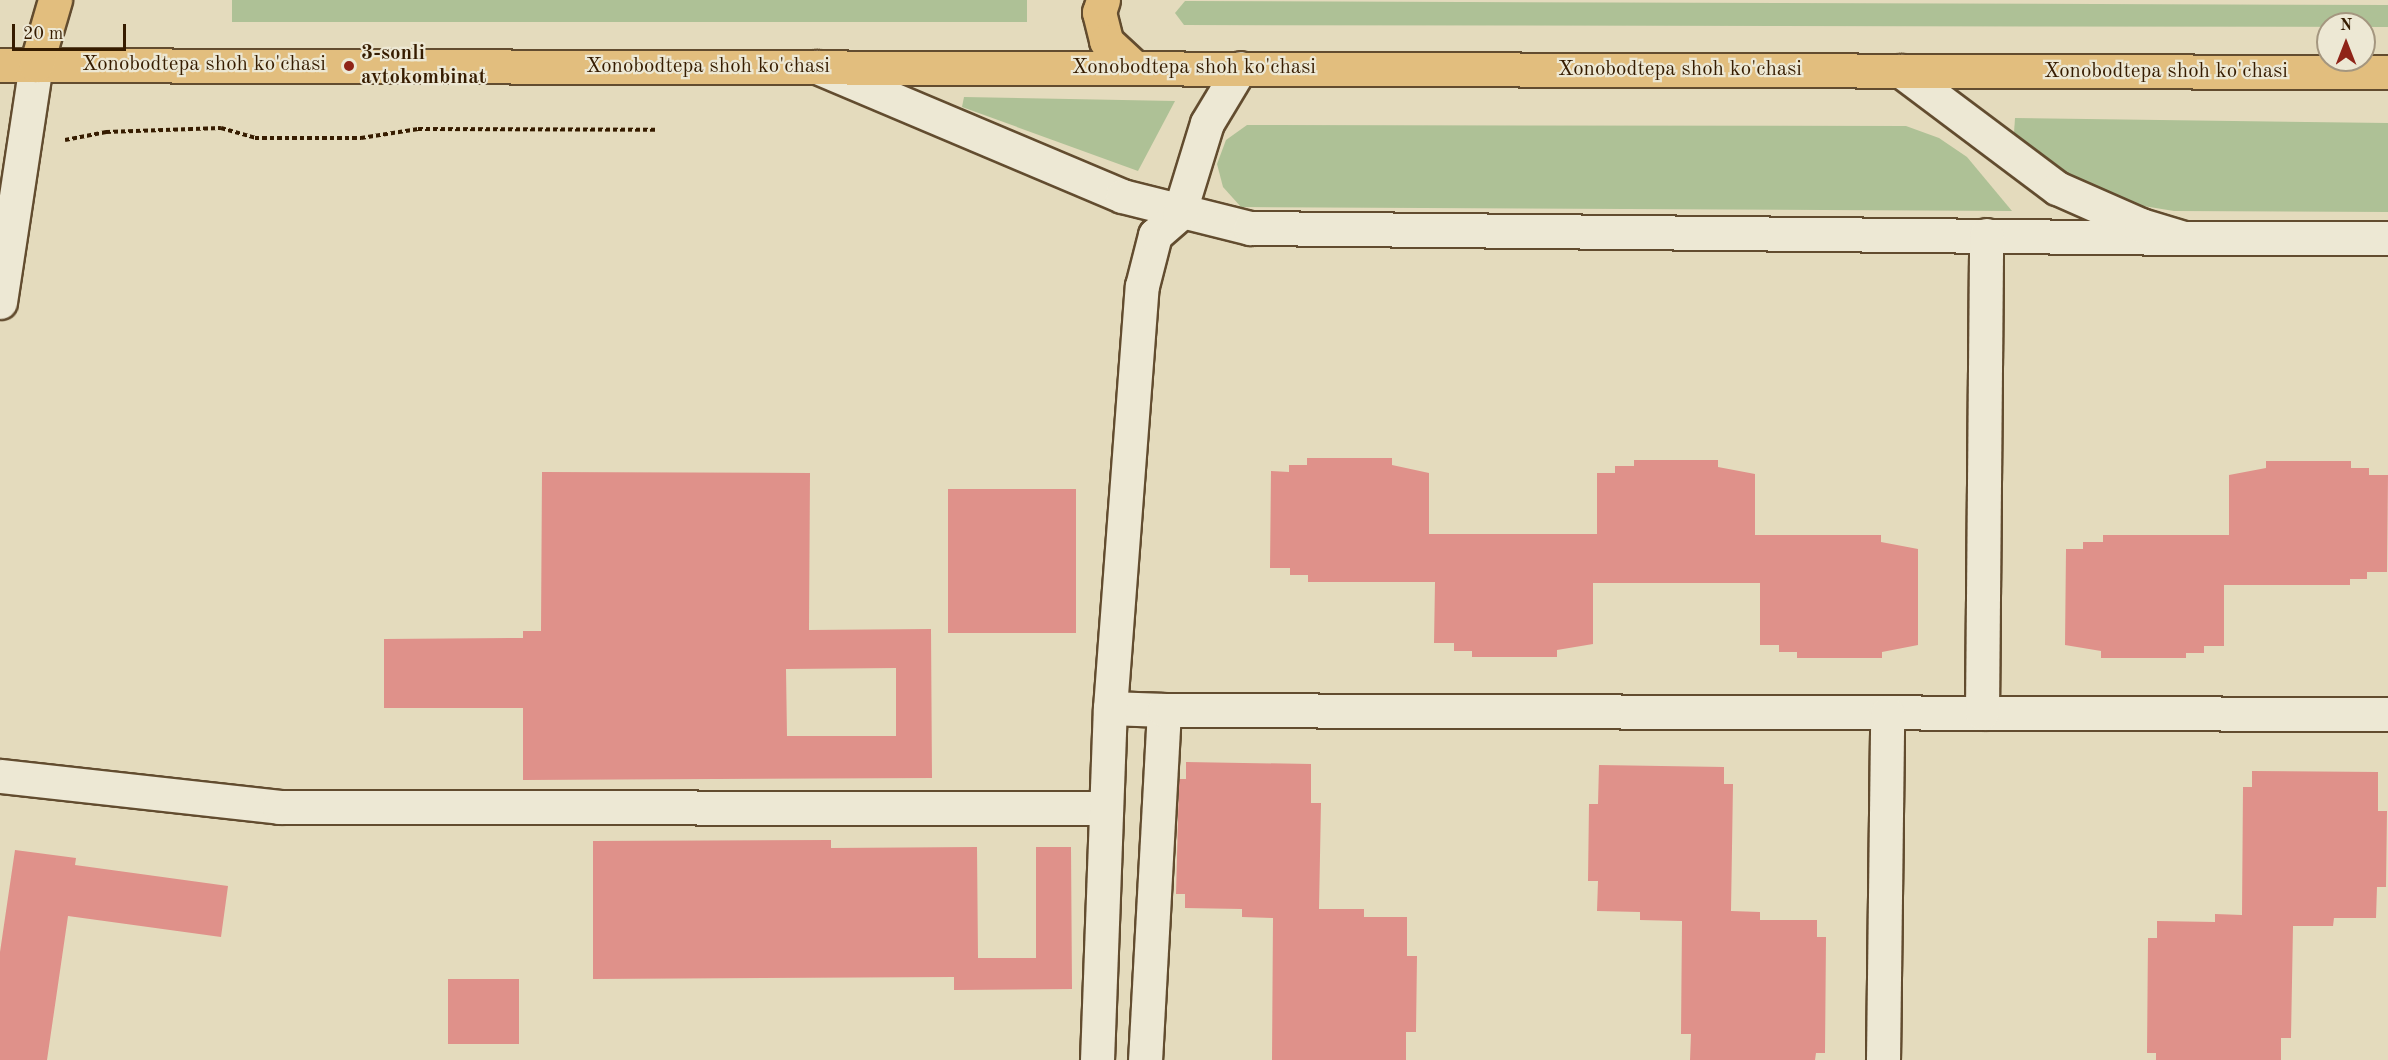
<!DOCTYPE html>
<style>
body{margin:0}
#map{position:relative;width:2388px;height:1060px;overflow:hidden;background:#e4dbbd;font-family:"Old Standard TT",serif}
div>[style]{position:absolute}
.green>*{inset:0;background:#aec196;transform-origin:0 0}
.building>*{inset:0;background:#df918a;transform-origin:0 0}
.path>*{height:4px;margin-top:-2px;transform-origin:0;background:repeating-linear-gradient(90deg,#361c00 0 4.5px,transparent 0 7.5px)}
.roads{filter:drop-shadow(2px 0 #624c2f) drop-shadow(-2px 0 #624c2f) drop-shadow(0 2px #624c2f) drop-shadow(0 -2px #624c2f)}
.minor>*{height:33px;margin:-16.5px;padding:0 16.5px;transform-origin:16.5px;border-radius:16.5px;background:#ede8d4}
.highway>*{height:33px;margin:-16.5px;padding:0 16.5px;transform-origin:16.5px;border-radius:16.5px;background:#e2be7e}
.dots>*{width:16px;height:16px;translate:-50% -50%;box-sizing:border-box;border:3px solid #ede8d4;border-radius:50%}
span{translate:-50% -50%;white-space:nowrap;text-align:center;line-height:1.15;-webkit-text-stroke:4.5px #ede8d4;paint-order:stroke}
.poi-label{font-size:21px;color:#361c00;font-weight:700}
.left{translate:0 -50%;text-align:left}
.street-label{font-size:21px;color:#361c00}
.north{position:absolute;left:2316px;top:12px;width:60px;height:60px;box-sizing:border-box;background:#ede8d4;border:2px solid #a4967f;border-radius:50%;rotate:0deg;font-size:16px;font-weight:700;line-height:24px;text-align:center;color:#361c00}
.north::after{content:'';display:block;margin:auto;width:21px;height:27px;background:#8f2418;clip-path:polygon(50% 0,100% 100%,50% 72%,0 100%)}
.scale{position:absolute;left:12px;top:24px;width:114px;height:27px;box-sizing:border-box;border:3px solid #361c00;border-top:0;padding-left:8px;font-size:18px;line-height:21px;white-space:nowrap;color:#361c00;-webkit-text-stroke:4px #ede8d4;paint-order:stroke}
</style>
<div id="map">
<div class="green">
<i style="left:232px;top:0;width:795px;height:22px"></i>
<i style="clip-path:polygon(1185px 1px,2388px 5px,2388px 27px,1184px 25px,1175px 13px)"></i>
<i style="clip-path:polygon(964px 97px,1175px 101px,1138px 171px,962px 107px)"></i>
<i style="clip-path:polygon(2015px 118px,2388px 123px,2388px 212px,2174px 211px,2125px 203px,2082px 187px,2029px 149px,2014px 133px)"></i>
<i style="clip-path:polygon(1247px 125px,1906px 126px,1939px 138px,1967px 157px,2012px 211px,1241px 207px,1223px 187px,1217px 164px,1226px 140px)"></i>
</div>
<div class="building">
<i style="clip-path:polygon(1307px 458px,1392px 458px,1392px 465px,1429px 473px,1429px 534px,1597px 534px,1597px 473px,1615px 473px,1615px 466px,1634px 466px,1634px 460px,1718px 460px,1718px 467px,1755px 474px,1755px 535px,1881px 535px,1881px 542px,1918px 549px,1918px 645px,1882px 652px,1882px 658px,1797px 658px,1797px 652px,1779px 652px,1779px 645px,1760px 645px,1760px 583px,1593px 583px,1593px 644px,1557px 650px,1557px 657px,1472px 657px,1472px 651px,1454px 651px,1454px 643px,1434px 643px,1435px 582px,1308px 582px,1308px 575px,1290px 575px,1290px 568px,1270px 568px,1271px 471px,1289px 472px,1289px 465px,1307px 465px)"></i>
<i style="clip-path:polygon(2266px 461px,2351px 461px,2351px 468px,2369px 468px,2369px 475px,2388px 475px,2387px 572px,2367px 572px,2367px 579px,2350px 579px,2350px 585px,2224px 585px,2224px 646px,2204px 646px,2204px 653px,2186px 653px,2186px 658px,2101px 658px,2101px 651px,2065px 645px,2066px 549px,2083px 549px,2083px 542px,2103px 542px,2103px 535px,2229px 535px,2229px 475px,2266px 468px)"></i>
<i style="clip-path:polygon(evenodd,542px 472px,810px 473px,809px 630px,931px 629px,932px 778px,523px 780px,523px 708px,384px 708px,384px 639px,523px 638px,523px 631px,541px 631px,542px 472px,896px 668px,896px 736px,787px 736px,786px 669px,896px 668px)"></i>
<i style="left:948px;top:489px;width:128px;height:144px"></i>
<i style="clip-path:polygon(1186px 762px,1311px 764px,1311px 803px,1321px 803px,1319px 909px,1364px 909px,1364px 917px,1407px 917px,1407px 956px,1417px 956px,1416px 1032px,1406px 1032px,1406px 1060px,1272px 1060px,1273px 918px,1242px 917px,1242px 909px,1185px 908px,1185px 894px,1176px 894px,1179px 779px,1186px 779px)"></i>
<i style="clip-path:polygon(1599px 765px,1724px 767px,1724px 784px,1733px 784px,1731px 911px,1760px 912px,1760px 920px,1817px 920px,1817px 937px,1826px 937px,1825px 1053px,1816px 1053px,1815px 1060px,1690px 1060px,1691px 1034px,1681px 1034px,1682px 921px,1640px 920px,1640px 912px,1597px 911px,1598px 881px,1588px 881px,1589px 804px,1598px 804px)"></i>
<i style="clip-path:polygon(2252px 771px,2378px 772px,2378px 811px,2387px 811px,2386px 887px,2377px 887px,2376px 918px,2334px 918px,2333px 926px,2293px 926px,2291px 1038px,2281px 1038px,2281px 1060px,2156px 1060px,2156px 1053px,2147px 1053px,2148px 938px,2157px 938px,2157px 921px,2215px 922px,2215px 914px,2242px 915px,2243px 787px,2252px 787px)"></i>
<i style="clip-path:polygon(831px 840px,831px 848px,977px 847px,978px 958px,1036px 958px,1036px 847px,1071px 847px,1072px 989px,954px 990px,954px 977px,593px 979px,593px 841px)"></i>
<i style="clip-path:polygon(15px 850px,76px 858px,75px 865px,228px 886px,221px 937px,68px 916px,47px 1060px,0 1060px,0 952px)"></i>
<i style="left:448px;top:979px;width:71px;height:65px"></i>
</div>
<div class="path">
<i style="left:65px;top:140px;width:42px;rotate:-11deg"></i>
<i style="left:106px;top:132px;width:115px;rotate:-2deg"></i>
<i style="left:221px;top:128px;width:35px;rotate:16deg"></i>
<i style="left:255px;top:138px;width:106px"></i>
<i style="left:361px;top:138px;width:58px;rotate:-9deg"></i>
<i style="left:418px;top:129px;width:238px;rotate:0.2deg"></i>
</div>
<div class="roads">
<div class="minor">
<i style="left:817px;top:67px;width:331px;rotate:22.9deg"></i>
<i style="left:1122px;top:196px;width:132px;rotate:14deg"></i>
<i style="left:1250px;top:228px;width:934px;rotate:0.61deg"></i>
<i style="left:1901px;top:71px;width:195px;rotate:36.9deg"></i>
<i style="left:2057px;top:188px;width:92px;rotate:23.8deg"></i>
<i style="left:2141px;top:225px;width:45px;rotate:16.8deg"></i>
<i style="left:2184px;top:238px;width:204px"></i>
<i style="left:0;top:302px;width:240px;rotate:-81.4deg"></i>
<i style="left:1110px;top:708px;width:54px;rotate:2.1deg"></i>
<i style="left:1164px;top:710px;width:351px;rotate:93.1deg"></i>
<i style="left:1164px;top:710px;width:1224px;rotate:0.19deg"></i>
<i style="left:1982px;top:713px;width:478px;rotate:-89.5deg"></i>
<i style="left:0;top:776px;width:281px;rotate:6.3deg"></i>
<i style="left:279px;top:807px;width:827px;rotate:0.07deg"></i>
<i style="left:1097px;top:1060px;width:352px;rotate:-87.9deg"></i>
<i style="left:1110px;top:708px;width:423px;rotate:-85.7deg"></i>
<i style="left:1142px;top:286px;width:53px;rotate:-75.7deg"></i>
<i style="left:1155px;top:235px;width:32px;rotate:-41deg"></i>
<i style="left:1179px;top:214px;width:95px;rotate:-72.9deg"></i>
<i style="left:1207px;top:123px;width:64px;rotate:-59deg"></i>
<i style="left:1883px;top:1060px;width:347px;rotate:-89.3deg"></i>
</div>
<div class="highway">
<i style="left:1103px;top:0;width:13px;rotate:108deg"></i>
<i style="left:1099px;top:12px;width:30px;rotate:76deg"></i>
<i style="left:1106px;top:41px;width:38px;rotate:43deg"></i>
<i style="left:0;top:65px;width:2388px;rotate:0.17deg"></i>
<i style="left:36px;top:65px;width:68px;rotate:-73.7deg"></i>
</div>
</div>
<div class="dots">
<i style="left:349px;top:66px;background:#8f2418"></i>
</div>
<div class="poi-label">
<span class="left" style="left:361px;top:66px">3-sonli<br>avtokombinat</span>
</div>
<div class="street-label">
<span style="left:204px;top:65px">Xonobodtepa shoh ko'chasi</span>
<span style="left:708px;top:67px">Xonobodtepa shoh ko'chasi</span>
<span style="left:1194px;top:68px">Xonobodtepa shoh ko'chasi</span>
<span style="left:1680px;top:70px">Xonobodtepa shoh ko'chasi</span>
<span style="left:2166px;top:72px">Xonobodtepa shoh ko'chasi</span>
</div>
<div class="north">N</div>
<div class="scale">20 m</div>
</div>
